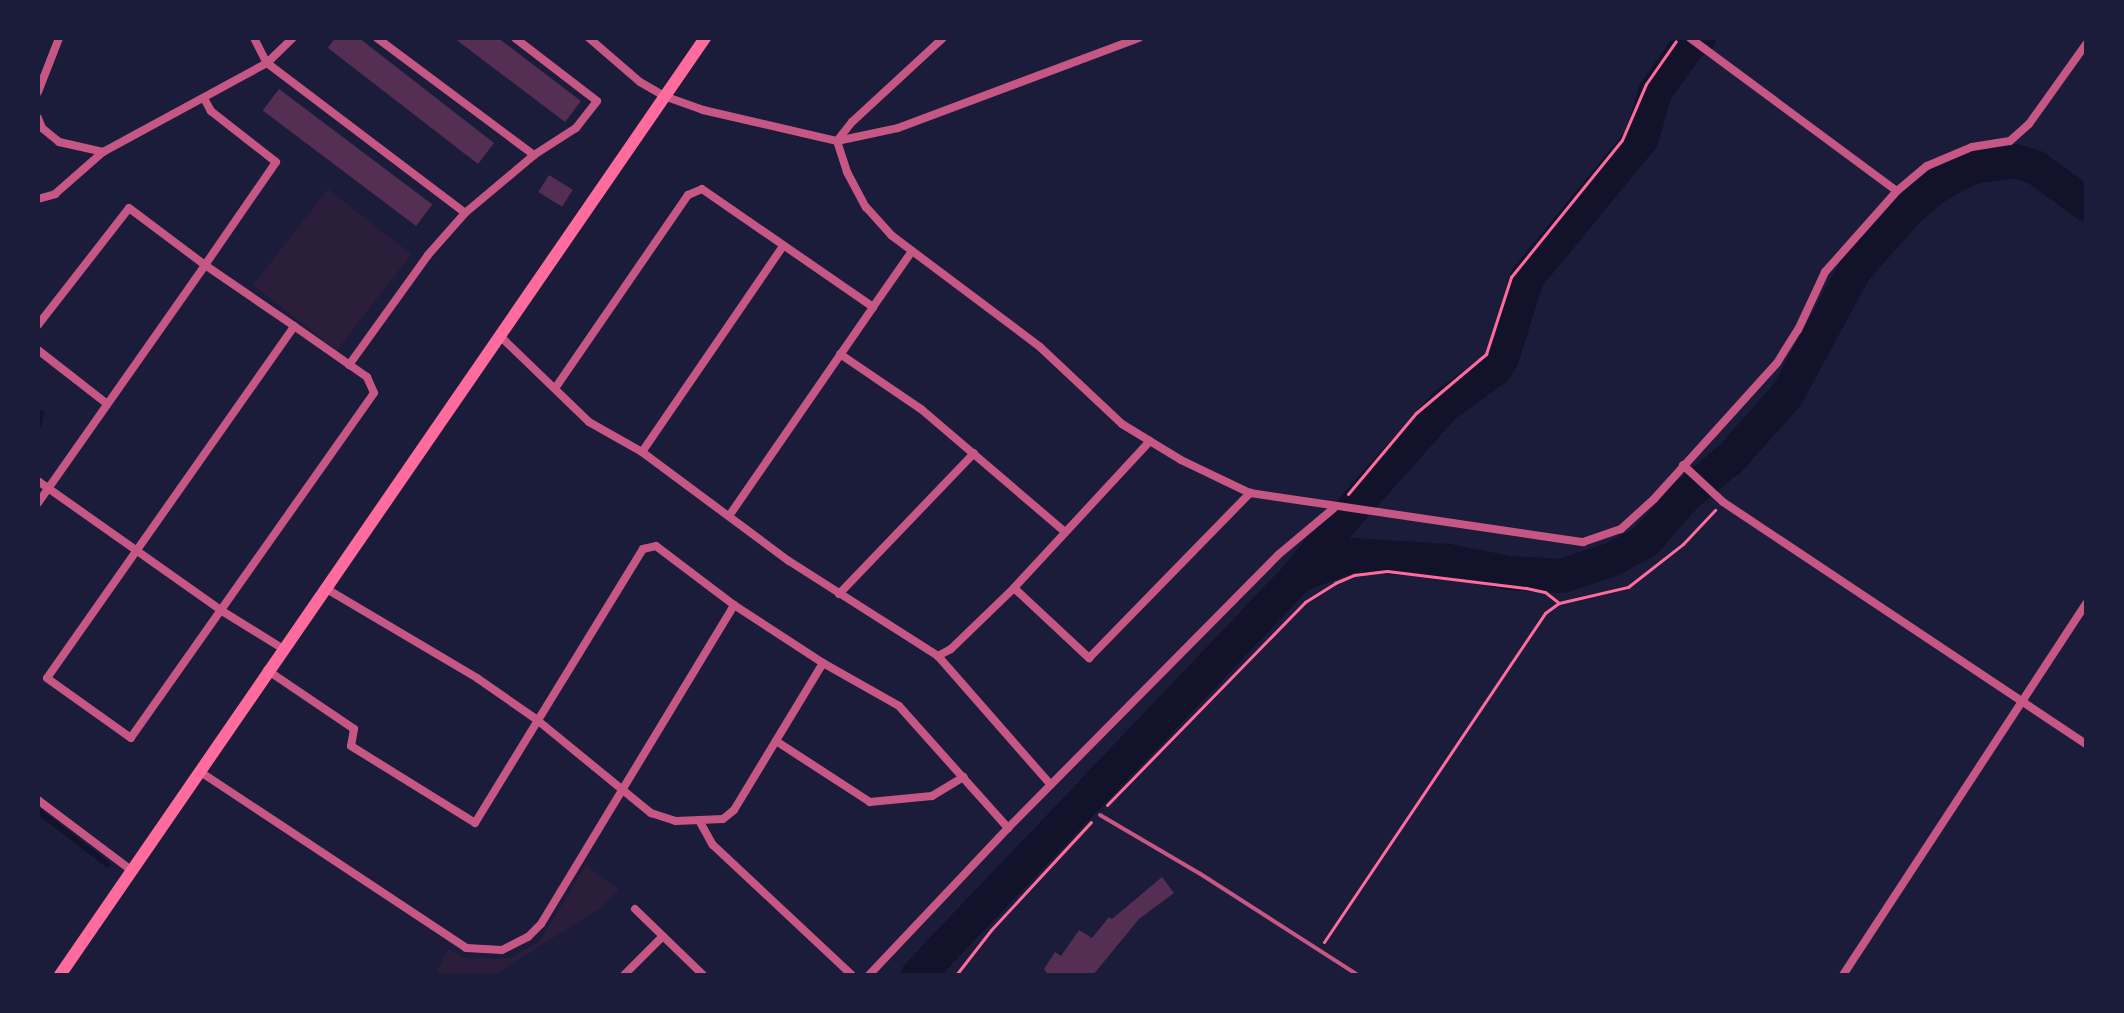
<!DOCTYPE html>
<style>
body{margin:0}
#map{position:relative;width:2124px;height:1013px;overflow:hidden;background:#1b1b3a;font-family:"DM Sans",sans-serif}
div>[style]{position:absolute}
.green>*{inset:0;background:#2a1e3b;transform-origin:0 0}
.stream>*{height:6px;margin:-3px;padding:0 3px;transform-origin:3px;border-radius:3px;background:#12122b}
.river>*{height:34px;margin:-17px;padding:0 17px;transform-origin:17px;border-radius:17px;background:#12122b}
.building>*{inset:0;background:#542f53;transform-origin:0 0}
.path>*{height:3px;margin:-1.5px;padding:0 1.5px;transform-origin:1.5px;border-radius:1.5px;background:#ff6b9d}
.service>*{height:4px;margin:-2px;padding:0 2px;transform-origin:2px;border-radius:2px;background:#c65784}
.minor>*{height:8px;margin:-4px;padding:0 4px;transform-origin:4px;border-radius:4px;background:#c65784}
.primary>*{height:12px;margin:-6px;padding:0 6px;transform-origin:6px;border-radius:6px;background:#ff6b9d}
span{translate:-50% -50%;white-space:nowrap;text-align:center;line-height:1.15;-webkit-text-stroke:6px #1b1b3a;paint-order:stroke}
.frame{position:absolute;inset:0;border:40px solid #1b1b3a;pointer-events:none}
</style>
<div id="map">
<div class="green">
<i style="left:328px;top:189px;width:106px;height:122px;rotate:38deg"></i>
<i style="clip-path:polygon(586px 865px,619px 890px,602px 907px,494px 975px,435px 975px,448px 949px,466px 958px,496px 959px,511px 958px,539px 942px)"></i>
</div>
<div class="stream">
<i style="left:38px;top:412px;width:4px;rotate:34deg"></i>
<i style="left:41px;top:414px;width:13px;rotate:103deg"></i>
<i style="left:38px;top:811px;width:88px;rotate:37.6deg"></i>
</div>
<div class="river">
<i style="left:1298px;top:576px;width:58px;rotate:-21.3deg"></i>
<i style="left:1352px;top:555px;width:96px;rotate:3.6deg"></i>
<i style="left:1448px;top:561px;width:61px;rotate:11.3deg"></i>
<i style="left:1508px;top:573px;width:54px;rotate:3.2deg"></i>
<i style="left:1562px;top:576px;width:54px;rotate:-18.4deg"></i>
<i style="left:1613px;top:559px;width:39px;rotate:-29deg"></i>
<i style="left:1647px;top:540px;width:57px;rotate:-49.3deg"></i>
<i style="left:1684px;top:497px;width:61px;rotate:-39.7deg"></i>
<i style="left:1731px;top:458px;width:84px;rotate:-48.4deg"></i>
<i style="left:1787px;top:395px;width:141px;rotate:-61.6deg"></i>
<i style="left:1854px;top:271px;width:81px;rotate:-48.5deg"></i>
<i style="left:1908px;top:210px;width:39px;rotate:-40deg"></i>
<i style="left:1938px;top:185px;width:38px;rotate:-28deg"></i>
<i style="left:1972px;top:167px;width:43px;rotate:-7.9deg"></i>
<i style="left:2015px;top:161px;width:21px;rotate:17deg"></i>
<i style="left:2035px;top:167px;width:63px;rotate:36deg"></i>
<i style="left:918px;top:975px;width:550px;rotate:-46.4deg"></i>
<i style="left:1297px;top:577px;width:66px;rotate:-51.7deg"></i>
<i style="left:1338px;top:525px;width:161px;rotate:-48.3deg"></i>
<i style="left:1445px;top:405px;width:62px;rotate:-35.8deg"></i>
<i style="left:1495px;top:369px;width:13px;rotate:-58deg"></i>
<i style="left:1502px;top:358px;width:84px;rotate:-72.6deg"></i>
<i style="left:1527px;top:278px;width:181px;rotate:-50.6deg"></i>
<i style="left:1642px;top:138px;width:48px;rotate:-74.2deg"></i>
<i style="left:1655px;top:92px;width:55px;rotate:-54.6deg"></i>
<i style="left:1687px;top:47px;width:15px;rotate:-37deg"></i>
</div>
<div class="building">
<i style="clip-path:polygon(335px 38px,359px 38px,494px 143px,478px 164px,328px 48px)"></i>
<i style="clip-path:polygon(454px 38px,498px 38px,581px 101px,565px 122px)"></i>
<i style="left:279px;top:89px;width:192px;height:27px;rotate:37deg"></i>
<i style="left:549px;top:175px;width:28px;height:20px;rotate:32deg"></i>
<i style="clip-path:polygon(1162px 877px,1174px 893px,1139px 919px,1093px 975px,1048px 975px,1044px 969px,1055px 952px,1061px 956px,1079px 930px,1092px 938px,1109px 917px,1112px 919px)"></i>
</div>
<div class="path">
<i style="left:1348px;top:494px;width:106px;rotate:-50deg"></i>
<i style="left:1416px;top:413px;width:92px;rotate:-40.1deg"></i>
<i style="left:1486px;top:354px;width:81px;rotate:-72deg"></i>
<i style="left:1511px;top:277px;width:176px;rotate:-51deg"></i>
<i style="left:1622px;top:140px;width:61px;rotate:-66.8deg"></i>
<i style="left:1646px;top:84px;width:52px;rotate:-55.1deg"></i>
<i style="left:1107px;top:805px;width:284px;rotate:-45.7deg"></i>
<i style="left:1305px;top:602px;width:36px;rotate:-32deg"></i>
<i style="left:1335px;top:583px;width:21px;rotate:-23deg"></i>
<i style="left:1354px;top:575px;width:33px;rotate:-7deg"></i>
<i style="left:1387px;top:571px;width:140px;rotate:7deg"></i>
<i style="left:1526px;top:588px;width:19px;rotate:12deg"></i>
<i style="left:1545px;top:592px;width:18px;rotate:38deg"></i>
<i style="left:1324px;top:942px;width:396px;rotate:-56.1deg"></i>
<i style="left:1545px;top:613px;width:17px;rotate:-36deg"></i>
<i style="left:1559px;top:603px;width:71px;rotate:-13.1deg"></i>
<i style="left:1628px;top:587px;width:70px;rotate:-38deg"></i>
<i style="left:1683px;top:544px;width:47px;rotate:-46.7deg"></i>
<i style="left:956px;top:975px;width:57px;rotate:-52.1deg"></i>
<i style="left:991px;top:930px;width:147px;rotate:-47.2deg"></i>
</div>
<div class="service">
<i style="left:1100px;top:815px;width:115px;rotate:30.4deg"></i>
<i style="left:1199px;top:873px;width:189px;rotate:32.7deg"></i>
</div>
<div class="minor">
<i style="left:254px;top:38px;width:28px;rotate:63deg"></i>
<i style="left:267px;top:63px;width:248px;rotate:37.1deg"></i>
<i style="left:377px;top:38px;width:196px;rotate:36.7deg"></i>
<i style="left:589px;top:38px;width:67px;rotate:40.8deg"></i>
<i style="left:640px;top:82px;width:28px;rotate:30deg"></i>
<i style="left:664px;top:96px;width:41px;rotate:19.7deg"></i>
<i style="left:703px;top:110px;width:138px;rotate:13deg"></i>
<i style="left:837px;top:141px;width:62px;rotate:-12deg"></i>
<i style="left:898px;top:128px;width:257px;rotate:-20.5deg"></i>
<i style="left:1690px;top:38px;width:257px;rotate:36.5deg"></i>
<i style="left:38px;top:92px;width:58px;rotate:-68.7deg"></i>
<i style="left:38px;top:118px;width:11px;rotate:68deg"></i>
<i style="left:42px;top:128px;width:22px;rotate:39deg"></i>
<i style="left:59px;top:142px;width:45px;rotate:12.8deg"></i>
<i style="left:837px;top:141px;width:33px;rotate:72deg"></i>
<i style="left:847px;top:172px;width:40px;rotate:62deg"></i>
<i style="left:866px;top:207px;width:38px;rotate:48deg"></i>
<i style="left:891px;top:235px;width:186px;rotate:36.9deg"></i>
<i style="left:1040px;top:347px;width:112px;rotate:43.2deg"></i>
<i style="left:1122px;top:424px;width:69px;rotate:31.4deg"></i>
<i style="left:1181px;top:460px;width:76px;rotate:25.6deg"></i>
<i style="left:1250px;top:493px;width:337px;rotate:8.4deg"></i>
<i style="left:1583px;top:542px;width:40px;rotate:-18.9deg"></i>
<i style="left:1621px;top:529px;width:45px;rotate:-42.3deg"></i>
<i style="left:1654px;top:499px;width:183px;rotate:-47.9deg"></i>
<i style="left:1777px;top:363px;width:39px;rotate:-58deg"></i>
<i style="left:1798px;top:330px;width:64px;rotate:-65deg"></i>
<i style="left:1825px;top:272px;width:108px;rotate:-48.4deg"></i>
<i style="left:1897px;top:191px;width:39px;rotate:-40deg"></i>
<i style="left:1927px;top:166px;width:49px;rotate:-22.9deg"></i>
<i style="left:1972px;top:147px;width:38px;rotate:-9deg"></i>
<i style="left:2010px;top:141px;width:25px;rotate:-42deg"></i>
<i style="left:2029px;top:124px;width:98px;rotate:-54.5deg"></i>
<i style="left:837px;top:141px;width:24px;rotate:-52deg"></i>
<i style="left:852px;top:122px;width:124px;rotate:-42.7deg"></i>
<i style="left:38px;top:199px;width:18px;rotate:-16deg"></i>
<i style="left:55px;top:194px;width:64px;rotate:-41.2deg"></i>
<i style="left:103px;top:152px;width:187px;rotate:-28.5deg"></i>
<i style="left:267px;top:63px;width:36px;rotate:-44deg"></i>
<i style="left:38px;top:325px;width:148px;rotate:-52.1deg"></i>
<i style="left:129px;top:208px;width:95px;rotate:36.9deg"></i>
<i style="left:205px;top:265px;width:125px;rotate:-55.4deg"></i>
<i style="left:276px;top:162px;width:83px;rotate:-141.9deg"></i>
<i style="left:211px;top:111px;width:13px;rotate:-119deg"></i>
<i style="left:499px;top:335px;width:125px;rotate:44deg"></i>
<i style="left:589px;top:422px;width:61px;rotate:29.5deg"></i>
<i style="left:642px;top:452px;width:183px;rotate:36.6deg"></i>
<i style="left:789px;top:561px;width:177px;rotate:32.5deg"></i>
<i style="left:38px;top:350px;width:86px;rotate:37.9deg"></i>
<i style="left:840px;top:354px;width:98px;rotate:34.2deg"></i>
<i style="left:921px;top:409px;width:189px;rotate:40.5deg"></i>
<i style="left:349px;top:365px;width:135px;rotate:-54.3deg"></i>
<i style="left:428px;top:255px;width:56px;rotate:-48.6deg"></i>
<i style="left:465px;top:213px;width:90px;rotate:-40deg"></i>
<i style="left:534px;top:155px;width:50px;rotate:-32.7deg"></i>
<i style="left:576px;top:128px;width:34px;rotate:-52deg"></i>
<i style="left:597px;top:101px;width:103px;rotate:-142.5deg"></i>
<i style="left:556px;top:387px;width:233px;rotate:-55.5deg"></i>
<i style="left:688px;top:195px;width:15px;rotate:-23deg"></i>
<i style="left:702px;top:189px;width:208px;rotate:34.6deg"></i>
<i style="left:873px;top:307px;width:68px;rotate:-55.1deg"></i>
<i style="left:1150px;top:441px;width:200px;rotate:132.8deg"></i>
<i style="left:1014px;top:588px;width:103px;rotate:43deg"></i>
<i style="left:1089px;top:658px;width:231px;rotate:-45.7deg"></i>
<i style="left:642px;top:452px;width:250px;rotate:-55.6deg"></i>
<i style="left:1683px;top:465px;width:54px;rotate:42.8deg"></i>
<i style="left:1723px;top:502px;width:436px;rotate:33.7deg"></i>
<i style="left:38px;top:481px;width:225px;rotate:35.2deg"></i>
<i style="left:222px;top:611px;width:70px;rotate:31.7deg"></i>
<i style="left:38px;top:503px;width:291px;rotate:-54.9deg"></i>
<i style="left:205px;top:265px;width:108px;rotate:34.4deg"></i>
<i style="left:294px;top:326px;width:89px;rotate:34.9deg"></i>
<i style="left:367px;top:377px;width:17px;rotate:66deg"></i>
<i style="left:374px;top:393px;width:422px;rotate:125.2deg"></i>
<i style="left:131px;top:738px;width:103px;rotate:-144.5deg"></i>
<i style="left:47px;top:678px;width:430px;rotate:-54.9deg"></i>
<i style="left:729px;top:516px;width:254px;rotate:-55.4deg"></i>
<i style="left:325px;top:588px;width:177px;rotate:30.6deg"></i>
<i style="left:477px;top:678px;width:72px;rotate:34.8deg"></i>
<i style="left:536px;top:719px;width:149px;rotate:39.3deg"></i>
<i style="left:651px;top:813px;width:26px;rotate:18deg"></i>
<i style="left:676px;top:821px;width:47px;rotate:-2.4deg"></i>
<i style="left:723px;top:819px;width:14px;rotate:-39deg"></i>
<i style="left:734px;top:810px;width:172px;rotate:-58.8deg"></i>
<i style="left:1014px;top:588px;width:88px;rotate:135.9deg"></i>
<i style="left:951px;top:649px;width:15px;rotate:152deg"></i>
<i style="left:938px;top:656px;width:171px;rotate:48.8deg"></i>
<i style="left:839px;top:594px;width:195px;rotate:-46.2deg"></i>
<i style="left:267px;top:670px;width:105px;rotate:34.1deg"></i>
<i style="left:354px;top:729px;width:17px;rotate:100deg"></i>
<i style="left:351px;top:746px;width:146px;rotate:31.8deg"></i>
<i style="left:475px;top:823px;width:321px;rotate:-58.5deg"></i>
<i style="left:643px;top:549px;width:13px;rotate:-13deg"></i>
<i style="left:656px;top:546px;width:98px;rotate:37.1deg"></i>
<i style="left:734px;top:605px;width:106px;rotate:33.1deg"></i>
<i style="left:823px;top:663px;width:87px;rotate:29.5deg"></i>
<i style="left:899px;top:706px;width:164px;rotate:48.2deg"></i>
<i style="left:776px;top:741px;width:112px;rotate:33deg"></i>
<i style="left:870px;top:802px;width:62px;rotate:-5.5deg"></i>
<i style="left:932px;top:796px;width:37px;rotate:-31deg"></i>
<i style="left:199px;top:771px;width:320px;rotate:33.5deg"></i>
<i style="left:466px;top:948px;width:36px;rotate:3deg"></i>
<i style="left:502px;top:950px;width:29px;rotate:-27deg"></i>
<i style="left:528px;top:937px;width:18px;rotate:-45deg"></i>
<i style="left:541px;top:924px;width:373px;rotate:-58.8deg"></i>
<i style="left:38px;top:800px;width:116px;rotate:37deg"></i>
<i style="left:700px;top:822px;width:26px;rotate:61deg"></i>
<i style="left:713px;top:845px;width:190px;rotate:43.1deg"></i>
<i style="left:635px;top:909px;width:95px;rotate:44.1deg"></i>
<i style="left:624px;top:975px;width:55px;rotate:-45deg"></i>
<i style="left:869px;top:975px;width:202px;rotate:-46.6deg"></i>
<i style="left:1008px;top:828px;width:384px;rotate:-45.3deg"></i>
<i style="left:1278px;top:555px;width:73px;rotate:-40deg"></i>
<i style="left:1843px;top:975px;width:444px;rotate:-56.8deg"></i>
</div>
<div class="primary">
<i style="left:60px;top:975px;width:1138px;rotate:-55.46deg"></i>
</div>
<div class="frame"></div>
</div>
